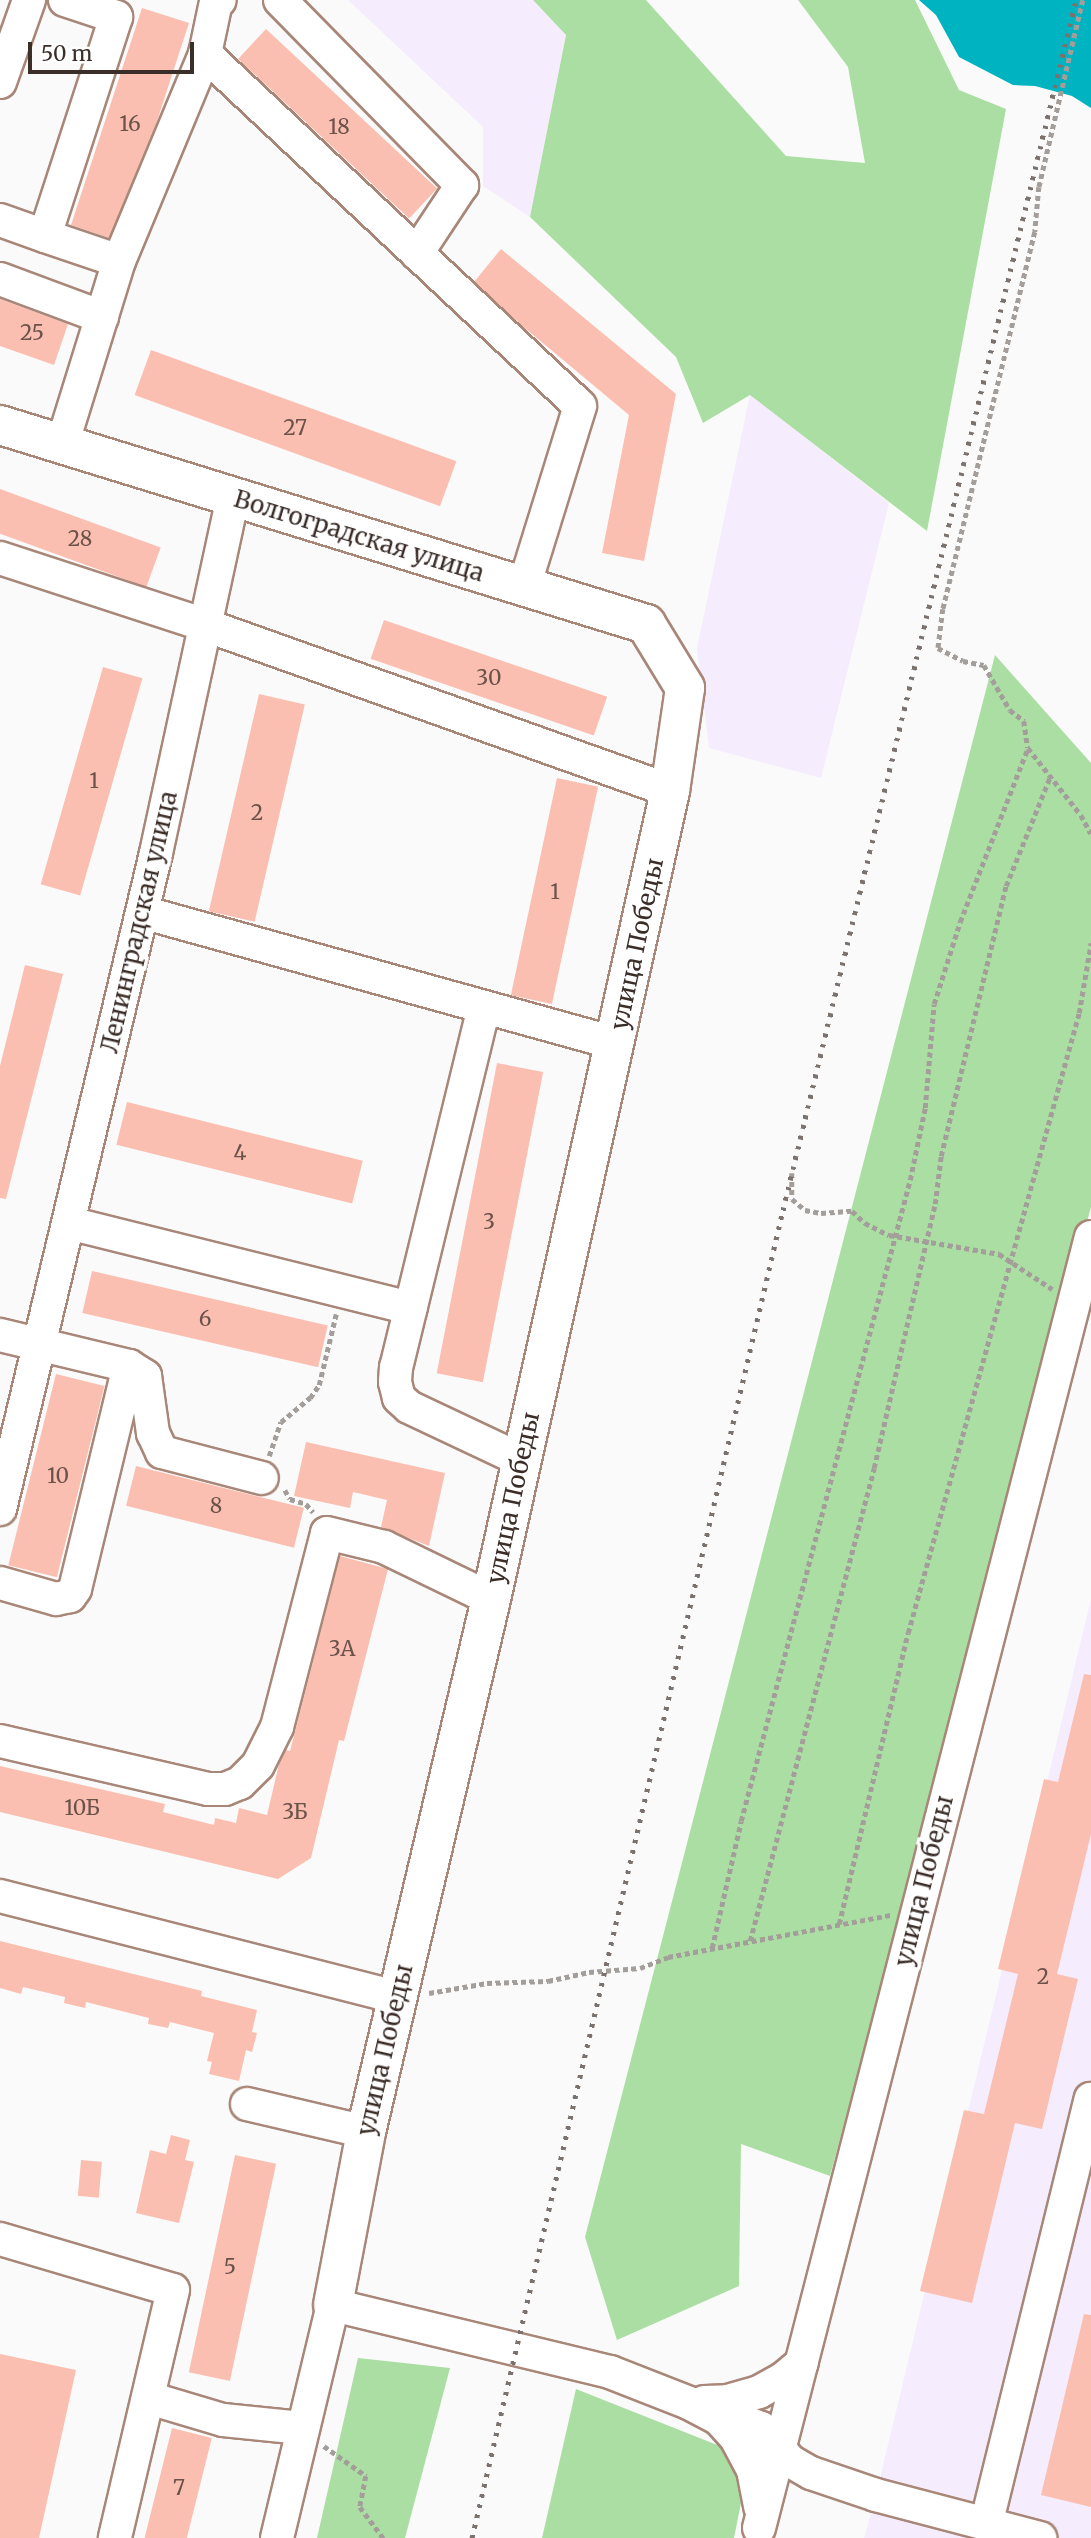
<!DOCTYPE html>
<meta charset="utf-8">
<style>
body{margin:0}
#map{position:relative;width:1091px;height:2538px;overflow:hidden;background:#fafafa;font-family:Merriweather,serif}
div>[style]{position:absolute}
.industrial>*{inset:0;background:#f5ecfd}
.green>*{inset:0;background:#abdea3}
.water>*{inset:0;background:#00b3c0}
.building>*{inset:0;background:#fbbfb2;transform-origin:0 0}
.path>*{height:4.5px;margin-top:-2.25px;transform-origin:0;background:repeating-linear-gradient(90deg,#a49e9b 0 5px,transparent 0 8.5px)}
.roads{filter:drop-shadow(2px 0 #a88779) drop-shadow(-2px 0 #a88779) drop-shadow(0 2px #a88779) drop-shadow(0 -2px #a88779)}
.minor>*{height:32px;margin:-16px;padding:0 16px;transform-origin:16px;border-radius:16px;background:#fff}
.major>*{height:38px;margin:-19px;padding:0 19px;transform-origin:19px;border-radius:19px;background:#fff}
.rail>*{height:5px;margin-top:-2.5px;transform-origin:0;background:repeating-linear-gradient(90deg,#7b726e 0 3.5px,transparent 0 10.5px)}
span{translate:-50% -50%;white-space:nowrap;text-align:center;line-height:1.15;-webkit-text-stroke:7px #fff;paint-order:stroke}
.number-label{font-size:21px;color:#6b524a}
.number-label span{-webkit-text-stroke-width:0}
.street-label{font-size:24px;color:#3b2d28}
.scale{position:absolute;left:28px;top:42px;width:166px;height:32px;box-sizing:border-box;border:4px solid #3b2d28;border-top:0;padding-left:9px;font-size:21px;line-height:24px;white-space:nowrap;color:#3b2d28;-webkit-text-stroke:5px #fff;paint-order:stroke}
</style>
<div id="map">
<div class="industrial">
<i style="clip-path:polygon(348px 0,533px 0,566px 35px,530px 217px,483px 186px,483px 127px)"></i>
<i style="clip-path:polygon(750px 395px,889px 503px,821px 778px,709px 748px,697px 648px)"></i>
<i style="clip-path:polygon(1091px 1599px,1091px 2538px,864px 2538px,876px 2495px)"></i>
</div>
<div class="green">
<i style="clip-path:polygon(533px 0,646px 0,786px 156px,865px 163px,848px 67px,798px 0,915px 0,959px 90px,1006px 109px,927px 531px,750px 395px,703px 423px,676px 357px,530px 217px,566px 35px)"></i>
<i style="clip-path:polygon(995px 655px,1091px 763px,1091px 1207px,830px 2176px,741px 2144px,739px 2286px,617px 2340px,585px 2237px)"></i>
<i style="clip-path:polygon(358px 2358px,450px 2368px,405px 2538px,317px 2538px)"></i>
<i style="clip-path:polygon(576px 2389px,750px 2458px,734px 2538px,542px 2538px)"></i>
</div>
<div class="water">
<i style="clip-path:polygon(919px 0,1091px 0,1091px 108px,1072px 96px,1035px 86px,1013px 85px,959px 57px,936px 15px)"></i>
</div>
<div class="building">
<i style="clip-path:polygon(142px 8px,189px 23px,156px 124px,109px 238px,71px 225px)"></i>
<i style="left:266px;top:29px;width:234px;height:41px;rotate:43deg"></i>
<i style="clip-path:polygon(501px 249px,676px 394px,644px 561px,602px 553px,629px 415px,520px 324px,474px 282px)"></i>
<i style="clip-path:polygon(0 299px,68px 324px,54px 365px,0 346px)"></i>
<i style="left:151px;top:350px;width:325px;height:48px;rotate:20deg"></i>
<i style="left:0;top:489px;width:171px;height:42px;rotate:20deg"></i>
<i style="left:384px;top:620px;width:236px;height:41px;rotate:19deg"></i>
<i style="left:103px;top:667px;width:41px;height:226px;rotate:16deg"></i>
<i style="left:259px;top:694px;width:47px;height:223px;rotate:13deg"></i>
<i style="left:557px;top:778px;width:42px;height:222px;rotate:12deg"></i>
<i style="clip-path:polygon(25px 965px,63px 974px,6px 1199px,0 1198px,0 1066px)"></i>
<i style="left:497px;top:1063px;width:47px;height:316px;rotate:11deg"></i>
<i style="left:127px;top:1102px;width:243px;height:44px;rotate:14deg"></i>
<i style="left:92px;top:1271px;width:242px;height:43px;rotate:13deg"></i>
<i style="left:56px;top:1374px;width:50px;height:197px;rotate:14deg"></i>
<i style="clip-path:polygon(306px 1442px,445px 1473px,429px 1546px,381px 1527px,387px 1500px,353px 1492px,350px 1508px,294px 1496px)"></i>
<i style="left:136px;top:1466px;width:173px;height:41px;rotate:14deg"></i>
<i style="clip-path:polygon(340px 1556px,388px 1569px,344px 1741px,339px 1740px,311px 1858px,278px 1879px,0 1812px,0 1766px,165px 1804px,163px 1812px,214px 1825px,215px 1818px,236px 1823px,239px 1808px,267px 1815px,279px 1764px,286px 1750px,290px 1751px)"></i>
<i style="clip-path:polygon(1084px 1674px,1091px 1675px,1091px 1834px,1057px 1974px,1078px 1979px,1042px 2129px,1015px 2123px,972px 2303px,920px 2291px,964px 2110px,984px 2114px,1018px 1974px,998px 1969px,1044px 1779px,1058px 1782px)"></i>
<i style="clip-path:polygon(0 1941px,202px 1991px,201px 1996px,257px 2010px,252px 2032px,257px 2033px,252px 2052px,246px 2050px,239px 2081px,209px 2074px,212px 2062px,207px 2061px,214px 2033px,170px 2022px,168px 2028px,148px 2024px,149px 2018px,86px 2002px,85px 2008px,64px 2003px,65px 1997px,23px 1987px,21px 1994px,0 1988px)"></i>
<i style="clip-path:polygon(171px 2135px,190px 2140px,185px 2160px,194px 2162px,179px 2223px,136px 2213px,150px 2150px,166px 2154px)"></i>
<i style="left:235px;top:2155px;width:42px;height:222px;rotate:12deg"></i>
<i style="left:81px;top:2160px;width:21px;height:36px;rotate:5deg"></i>
<i style="clip-path:polygon(1084px 2314px,1091px 2315px,1091px 2507px,1041px 2495px)"></i>
<i style="clip-path:polygon(0 2354px,76px 2370px,39px 2538px,0 2538px)"></i>
<i style="left:172px;top:2428px;width:41px;height:113px;rotate:14deg"></i>
</div>
<div class="path">
<i style="left:1083px;top:0;width:192px;rotate:103.2deg"></i>
<i style="left:1039px;top:187px;width:45px;rotate:95.1deg"></i>
<i style="left:1035px;top:232px;width:388px;rotate:103.7deg"></i>
<i style="left:943px;top:609px;width:39px;rotate:97deg"></i>
<i style="left:938px;top:648px;width:28px;rotate:27deg"></i>
<i style="left:963px;top:661px;width:21px;rotate:11deg"></i>
<i style="left:984px;top:665px;width:52px;rotate:60deg"></i>
<i style="left:1010px;top:710px;width:18px;rotate:38deg"></i>
<i style="left:1024px;top:721px;width:27px;rotate:82deg"></i>
<i style="left:1028px;top:748px;width:85px;rotate:51.7deg"></i>
<i style="left:1081px;top:815px;width:21px;rotate:62deg"></i>
<i style="left:792px;top:1173px;width:26px;rotate:90deg"></i>
<i style="left:792px;top:1199px;width:17px;rotate:40deg"></i>
<i style="left:805px;top:1210px;width:16px;rotate:11deg"></i>
<i style="left:821px;top:1213px;width:31px;rotate:-4deg"></i>
<i style="left:852px;top:1211px;width:18px;rotate:43deg"></i>
<i style="left:865px;top:1223px;width:27px;rotate:27deg"></i>
<i style="left:889px;top:1235px;width:112px;rotate:9.8deg"></i>
<i style="left:999px;top:1254px;width:64px;rotate:33.4deg"></i>
<i style="left:269px;top:1456px;width:36px;rotate:-71deg"></i>
<i style="left:281px;top:1422px;width:38px;rotate:-40deg"></i>
<i style="left:310px;top:1398px;width:16px;rotate:-55deg"></i>
<i style="left:319px;top:1385px;width:73px;rotate:-76.5deg"></i>
<i style="left:285px;top:1490px;width:10px;rotate:61deg"></i>
<i style="left:290px;top:1499px;width:17px;rotate:17deg"></i>
<i style="left:306px;top:1504px;width:11px;rotate:49deg"></i>
<i style="left:839px;top:1924px;width:299px;rotate:-76.7deg"></i>
<i style="left:908px;top:1633px;width:643px;rotate:-74.58deg"></i>
<i style="left:1079px;top:1013px;width:71px;rotate:-80.3deg"></i>
<i style="left:750px;top:1941px;width:489px;rotate:-75.3deg"></i>
<i style="left:874px;top:1468px;width:271px;rotate:-77deg"></i>
<i style="left:935px;top:1204px;width:48px;rotate:-82.9deg"></i>
<i style="left:941px;top:1156px;width:278px;rotate:-76.5deg"></i>
<i style="left:1006px;top:886px;width:118px;rotate:-68deg"></i>
<i style="left:712px;top:1948px;width:130px;rotate:-77.1deg"></i>
<i style="left:741px;top:1821px;width:663px;rotate:-75.23deg"></i>
<i style="left:910px;top:1180px;width:74px;rotate:-78.2deg"></i>
<i style="left:925px;top:1108px;width:104px;rotate:-85.1deg"></i>
<i style="left:934px;top:1004px;width:86px;rotate:-72.4deg"></i>
<i style="left:960px;top:922px;width:187px;rotate:-68.7deg"></i>
<i style="left:429px;top:1993px;width:59px;rotate:-9.8deg"></i>
<i style="left:487px;top:1983px;width:61px;rotate:-1.9deg"></i>
<i style="left:548px;top:1981px;width:42px;rotate:-12.4deg"></i>
<i style="left:589px;top:1972px;width:51px;rotate:-4.5deg"></i>
<i style="left:640px;top:1968px;width:30px;rotate:-21deg"></i>
<i style="left:668px;top:1957px;width:227px;rotate:-10.7deg"></i>
<i style="left:324px;top:2446px;width:52px;rotate:35.5deg"></i>
<i style="left:366px;top:2476px;width:32px;rotate:101deg"></i>
<i style="left:360px;top:2507px;width:39px;rotate:53deg"></i>
</div>
<div class="roads">
<div class="minor">
<i style="left:65px;top:0;width:54px;rotate:18.4deg"></i>
<i style="left:116px;top:17px;width:230px;rotate:108deg"></i>
<i style="left:45px;top:236px;width:78px;rotate:18.7deg"></i>
<i style="left:280px;top:0;width:260px;rotate:45.5deg"></i>
<i style="left:462px;top:185px;width:82px;rotate:123.5deg"></i>
<i style="left:205px;top:54px;width:53px;rotate:-78.1deg"></i>
<i style="left:216px;top:2px;width:4px;rotate:-27deg"></i>
<i style="left:0;top:82px;width:87px;rotate:-70.5deg"></i>
<i style="left:0;top:220px;width:48px;rotate:19.6deg"></i>
<i style="left:0;top:279px;width:109px;rotate:20.4deg"></i>
<i style="left:62px;top:445px;width:193px;rotate:-72.8deg"></i>
<i style="left:119px;top:261px;width:224px;rotate:-67.4deg"></i>
<i style="left:205px;top:54px;width:514px;rotate:43.19deg"></i>
<i style="left:580px;top:406px;width:189px;rotate:107.2deg"></i>
<i style="left:0;top:558px;width:216px;rotate:18.1deg"></i>
<i style="left:205px;top:625px;width:494px;rotate:19.6deg"></i>
<i style="left:142px;top:912px;width:491px;rotate:15.5deg"></i>
<i style="left:484px;top:1007px;width:371px;rotate:103.7deg"></i>
<i style="left:396px;top:1367px;width:15px;rotate:94deg"></i>
<i style="left:395px;top:1382px;width:16px;rotate:76deg"></i>
<i style="left:399px;top:1398px;width:13px;rotate:42deg"></i>
<i style="left:409px;top:1407px;width:124px;rotate:25.3deg"></i>
<i style="left:69px;top:1223px;width:352px;rotate:14deg"></i>
<i style="left:0;top:1335px;width:133px;rotate:13.5deg"></i>
<i style="left:129px;top:1366px;width:229px;rotate:103.6deg"></i>
<i style="left:75px;top:1589px;width:9px;rotate:126deg"></i>
<i style="left:70px;top:1596px;width:14px;rotate:168deg"></i>
<i style="left:56px;top:1599px;width:58px;rotate:-164.1deg"></i>
<i style="left:129px;top:1366px;width:19px;rotate:32deg"></i>
<i style="left:145px;top:1376px;width:58px;rotate:82deg"></i>
<i style="left:153px;top:1433px;width:21px;rotate:65deg"></i>
<i style="left:162px;top:1452px;width:103px;rotate:14.6deg"></i>
<i style="left:0;top:1509px;width:674px;rotate:-76.62deg"></i>
<i style="left:156px;top:853px;width:363px;rotate:-77.8deg"></i>
<i style="left:0;top:1741px;width:213px;rotate:13deg"></i>
<i style="left:208px;top:1789px;width:17px"></i>
<i style="left:225px;top:1789px;width:16px;rotate:-22deg"></i>
<i style="left:240px;top:1783px;width:25px;rotate:-45deg"></i>
<i style="left:258px;top:1765px;width:42px;rotate:-63.4deg"></i>
<i style="left:277px;top:1727px;width:200px;rotate:-75.5deg"></i>
<i style="left:327px;top:1533px;width:59px;rotate:13.8deg"></i>
<i style="left:384px;top:1547px;width:119px;rotate:25.9deg"></i>
<i style="left:0;top:1896px;width:410px;rotate:14.3deg"></i>
<i style="left:247px;top:2104px;width:122px;rotate:13.2deg"></i>
<i style="left:0;top:2239px;width:180px;rotate:16.4deg"></i>
<i style="left:173px;top:2290px;width:255px;rotate:103.2deg"></i>
<i style="left:149px;top:2398px;width:77px;rotate:16.6deg"></i>
<i style="left:223px;top:2420px;width:79px;rotate:5.8deg"></i>
<i style="left:704px;top:2402px;width:24px;rotate:-2deg"></i>
<i style="left:728px;top:2401px;width:32px;rotate:-16deg"></i>
<i style="left:759px;top:2392px;width:29px;rotate:-29deg"></i>
<i style="left:784px;top:2378px;width:23px;rotate:-40deg"></i>
<i style="left:714px;top:2410px;width:50px;rotate:21deg"></i>
<i style="left:761px;top:2428px;width:44px;rotate:48.7deg"></i>
<i style="left:790px;top:2461px;width:24px;rotate:30deg"></i>
<i style="left:811px;top:2473px;width:69px;rotate:18.7deg"></i>
<i style="left:876px;top:2495px;width:170px;rotate:14.7deg"></i>
<i style="left:986px;top:2525px;width:439px;rotate:-76.2deg"></i>
<i style="left:759px;top:2528px;width:1333px;rotate:-75.58deg"></i>
<i style="left:277px;top:2538px;width:240px;rotate:-76.5deg"></i>
<i style="left:333px;top:2305px;width:285px;rotate:13.6deg"></i>
<i style="left:610px;top:2372px;width:85px;rotate:21.4deg"></i>
<i style="left:689px;top:2403px;width:34px;rotate:28deg"></i>
<i style="left:719px;top:2419px;width:25px;rotate:48deg"></i>
<i style="left:736px;top:2438px;width:36px;rotate:62deg"></i>
<i style="left:753px;top:2470px;width:38px;rotate:79deg"></i>
</div>
<div class="major">
<i style="left:0;top:425px;width:676px;rotate:17.12deg"></i>
<i style="left:646px;top:624px;width:75px;rotate:58.6deg"></i>
<i style="left:685px;top:688px;width:104px;rotate:98.3deg"></i>
<i style="left:670px;top:791px;width:828px;rotate:102.49deg"></i>
<i style="left:491px;top:1599px;width:547px;rotate:103.2deg"></i>
<i style="left:366px;top:2132px;width:176px;rotate:100.8deg"></i>
</div>
</div>
<div class="rail">
<i style="left:472px;top:2538px;width:1364px;rotate:-76.82deg"></i>
<i style="left:783px;top:1210px;width:1245px;rotate:-76.39deg"></i>
</div>
<div class="number-label">
<span style="left:130px;top:124px">16</span>
<span style="left:339px;top:127px">18</span>
<span style="left:32px;top:333px">25</span>
<span style="left:295px;top:428px">27</span>
<span style="left:80px;top:539px">28</span>
<span style="left:489px;top:678px">30</span>
<span style="left:94px;top:781px">1</span>
<span style="left:257px;top:813px">2</span>
<span style="left:555px;top:892px">1</span>
<span style="left:240px;top:1153px">4</span>
<span style="left:489px;top:1222px">3</span>
<span style="left:205px;top:1319px">6</span>
<span style="left:58px;top:1476px">10</span>
<span style="left:216px;top:1506px">8</span>
<span style="left:342px;top:1649px">3А</span>
<span style="left:82px;top:1808px">10Б</span>
<span style="left:295px;top:1812px">3Б</span>
<span style="left:1043px;top:1977px">2</span>
<span style="left:230px;top:2267px">5</span>
<span style="left:179px;top:2488px">7</span>
</div>
<div class="street-label">
<span style="left:359px;top:536px;rotate:17deg">Волгоградская улица</span>
<span style="left:139px;top:922px;rotate:-77deg">Ленинградская улица</span>
<span style="left:637px;top:944px;rotate:-78deg">улица Победы</span>
<span style="left:513px;top:1498px;rotate:-78deg">улица Победы</span>
<span style="left:924px;top:1881px;rotate:-76deg">улица Победы</span>
<span style="left:385px;top:2050px;rotate:-77deg">улица Победы</span>
</div>
<div class="scale">50 m</div>
</div>
